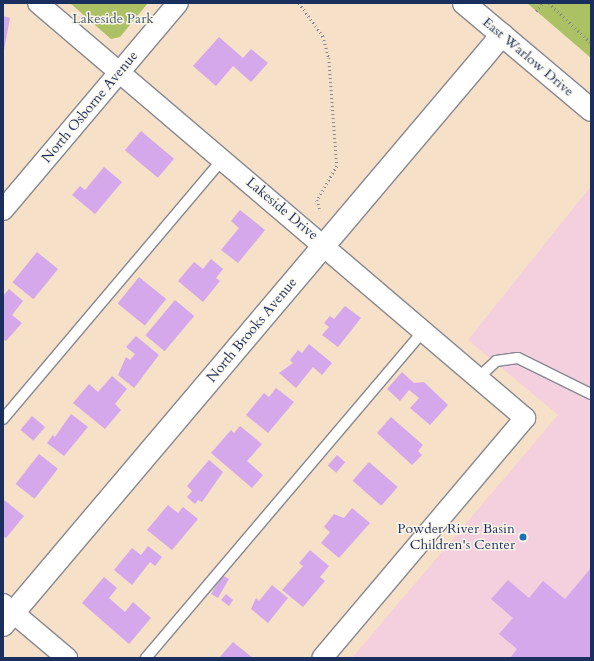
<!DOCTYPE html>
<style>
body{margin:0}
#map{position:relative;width:594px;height:661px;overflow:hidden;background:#f6e0c7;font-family:Cardo,serif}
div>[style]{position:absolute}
.built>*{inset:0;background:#f4cfdd}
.green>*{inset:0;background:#acc064}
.building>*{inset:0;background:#d4a8ea;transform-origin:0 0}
.path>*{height:2.5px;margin-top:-1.25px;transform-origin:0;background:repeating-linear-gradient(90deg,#888892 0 1px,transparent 0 4px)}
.roads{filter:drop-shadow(1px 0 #888892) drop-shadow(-1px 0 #888892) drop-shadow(0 1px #888892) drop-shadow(0 -1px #888892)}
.service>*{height:10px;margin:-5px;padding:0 5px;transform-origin:5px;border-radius:5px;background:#fff}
.minor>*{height:20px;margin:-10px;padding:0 10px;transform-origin:10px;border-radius:10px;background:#fff}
.tertiary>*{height:22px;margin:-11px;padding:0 11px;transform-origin:11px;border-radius:11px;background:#fff}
.dots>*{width:11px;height:11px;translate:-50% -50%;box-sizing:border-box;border:2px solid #fbf7ec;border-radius:50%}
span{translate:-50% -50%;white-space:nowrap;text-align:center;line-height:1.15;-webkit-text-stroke:3px #fbf7ec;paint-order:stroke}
.park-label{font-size:14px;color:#465a60}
.street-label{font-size:14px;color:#1b2f5e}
.poi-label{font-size:14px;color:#1b2f5e}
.right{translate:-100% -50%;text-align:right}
.frame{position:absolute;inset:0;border:4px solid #1b2f5e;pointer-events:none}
</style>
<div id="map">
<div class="built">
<i style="clip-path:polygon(591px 186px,591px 658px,352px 658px,558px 415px,468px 340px)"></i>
</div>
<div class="green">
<i style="clip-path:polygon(70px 3px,148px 3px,120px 37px,111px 39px)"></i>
<i style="clip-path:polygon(527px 3px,591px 3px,591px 58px)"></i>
</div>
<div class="building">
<i style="clip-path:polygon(3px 16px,10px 18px,4px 50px,3px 50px)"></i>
<i style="clip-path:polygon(219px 37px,243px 58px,251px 49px,268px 63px,251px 82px,233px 66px,216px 86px,193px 66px)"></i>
<i style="left:141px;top:131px;width:43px;height:25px;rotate:40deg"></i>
<i style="clip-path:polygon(104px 167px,122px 182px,95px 214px,72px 195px,80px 186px,85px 190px)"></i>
<i style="clip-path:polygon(240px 210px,265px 230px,238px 263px,221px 250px,239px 228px,231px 221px)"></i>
<i style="left:37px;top:252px;width:27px;height:39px;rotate:39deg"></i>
<i style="clip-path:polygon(211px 259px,223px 269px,216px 278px,220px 281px,203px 302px,178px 281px,194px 262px,203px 269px)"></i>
<i style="left:139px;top:277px;width:35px;height:34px;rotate:39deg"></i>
<i style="clip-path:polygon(9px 289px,23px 301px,12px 315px,22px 323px,6px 341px,3px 339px,3px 296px)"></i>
<i style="left:175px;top:300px;width:25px;height:46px;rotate:40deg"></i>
<i style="clip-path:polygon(345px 306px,361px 318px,338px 347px,322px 335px,329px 327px,324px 323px,330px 316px,334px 319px)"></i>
<i style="clip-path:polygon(136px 336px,159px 355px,134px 388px,118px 375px,126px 357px,130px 360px,135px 354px,126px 347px)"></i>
<i style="clip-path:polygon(309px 344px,332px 363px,322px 375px,313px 367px,296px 388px,279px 373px,293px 363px,290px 360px,298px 350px,302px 353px)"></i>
<i style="clip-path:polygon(402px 372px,414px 383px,424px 382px,448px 405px,430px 425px,410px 408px,419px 398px,409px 390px,400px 401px,387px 389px)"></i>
<i style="clip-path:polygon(112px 376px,127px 389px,115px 404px,121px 410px,105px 429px,73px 403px,89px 384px,98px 392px)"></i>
<i style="clip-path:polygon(276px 388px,294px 402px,268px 433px,246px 415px,264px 393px,269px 397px)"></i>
<i style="clip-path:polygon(71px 414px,88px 427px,64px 456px,47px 443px,53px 435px,55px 437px)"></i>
<i style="left:32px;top:416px;width:17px;height:18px;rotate:40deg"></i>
<i style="clip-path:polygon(391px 417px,423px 445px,418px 451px,422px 455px,412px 465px,377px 433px)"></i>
<i style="clip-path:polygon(240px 426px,262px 444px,247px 461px,263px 475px,252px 488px,211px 453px,231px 430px,234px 433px)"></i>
<i style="left:39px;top:454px;width:24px;height:38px;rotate:38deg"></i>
<i style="left:337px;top:455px;width:11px;height:14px;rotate:41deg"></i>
<i style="clip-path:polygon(209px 460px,223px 472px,202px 502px,198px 500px,195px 504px,187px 497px,192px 491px,187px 486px)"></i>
<i style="left:369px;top:462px;width:38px;height:25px;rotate:41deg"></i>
<i style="clip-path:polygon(3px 499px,24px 516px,6px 538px,3px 536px)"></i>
<i style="clip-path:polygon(168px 505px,178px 513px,183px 507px,198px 519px,172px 550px,147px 530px)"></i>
<i style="clip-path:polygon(352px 508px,370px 523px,339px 558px,321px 543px,330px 532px,324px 527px,334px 514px,344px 518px)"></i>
<i style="clip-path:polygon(148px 546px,162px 557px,155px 566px,150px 562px,132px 585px,114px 570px,132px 548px,141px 555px)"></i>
<i style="clip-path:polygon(310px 550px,329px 566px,320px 577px,325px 581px,303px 607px,282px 590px,303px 566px,299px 563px)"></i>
<i style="clip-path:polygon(591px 568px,591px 658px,510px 658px,517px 649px,499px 634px,513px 618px,491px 599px,508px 580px,529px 598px,543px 581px,565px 599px)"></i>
<i style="left:222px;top:575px;width:8px;height:22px;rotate:30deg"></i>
<i style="clip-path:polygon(104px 577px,117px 588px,109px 598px,125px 612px,133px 602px,151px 618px,129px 644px,82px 603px)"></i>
<i style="clip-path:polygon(272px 585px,288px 598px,268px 623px,251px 609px,256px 598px,259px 601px)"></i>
<i style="clip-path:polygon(226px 594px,233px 600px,229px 606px,221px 600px)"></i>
<i style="clip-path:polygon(233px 642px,253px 658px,219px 658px)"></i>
</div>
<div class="path">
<i style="left:299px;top:3px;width:41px;rotate:54deg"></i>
<i style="left:323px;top:36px;width:23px;rotate:75deg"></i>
<i style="left:329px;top:58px;width:108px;rotate:85.8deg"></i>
<i style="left:337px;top:166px;width:39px;rotate:120deg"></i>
<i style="left:317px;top:200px;width:9px;rotate:72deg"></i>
<i style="left:549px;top:3px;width:58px;rotate:43.6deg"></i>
<i style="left:536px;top:11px;width:11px;rotate:-49deg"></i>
</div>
<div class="roads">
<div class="service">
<i style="left:479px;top:377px;width:23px;rotate:-43deg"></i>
<i style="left:496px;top:361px;width:22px;rotate:-8deg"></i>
<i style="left:518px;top:358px;width:81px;rotate:26.3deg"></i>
<i style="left:3px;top:419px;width:341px;rotate:-49.8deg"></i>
<i style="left:146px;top:658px;width:431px;rotate:-49.7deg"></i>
</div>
<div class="minor">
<i style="left:38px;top:3px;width:640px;rotate:40.44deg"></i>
<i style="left:525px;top:418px;width:314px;rotate:130.2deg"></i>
<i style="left:3px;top:210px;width:271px;rotate:-49.8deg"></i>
<i style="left:3px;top:604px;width:84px;rotate:40.2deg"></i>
</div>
<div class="tertiary">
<i style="left:464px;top:3px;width:166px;rotate:40.1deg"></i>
<i style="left:3px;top:625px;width:773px;rotate:-49.78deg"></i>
</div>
</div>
<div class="dots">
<i style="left:523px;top:537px;background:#1f6fb2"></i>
</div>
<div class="park-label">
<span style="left:113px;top:19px">Lakeside Park</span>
</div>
<div class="street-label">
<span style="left:528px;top:57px;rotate:40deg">East Warlow Drive</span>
<span style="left:90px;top:107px;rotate:-50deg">North Osborne Avenue</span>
<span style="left:282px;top:209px;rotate:40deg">Lakeside Drive</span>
<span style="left:252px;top:330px;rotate:-50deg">North Brooks Avenue</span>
</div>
<div class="poi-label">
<span class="right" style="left:515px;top:537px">Powder River Basin<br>Children's Center</span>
</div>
<div class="frame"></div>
</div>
